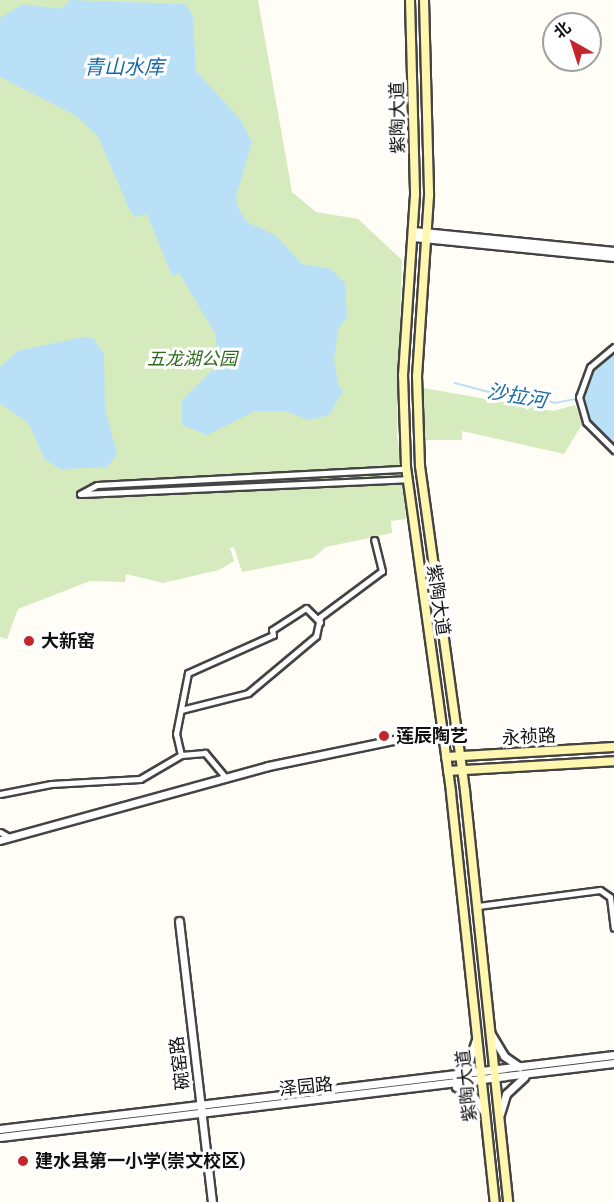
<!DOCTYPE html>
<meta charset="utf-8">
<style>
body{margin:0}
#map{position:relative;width:614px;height:1202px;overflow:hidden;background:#fffdf5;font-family:"Libre Baskerville","Noto Sans SC",serif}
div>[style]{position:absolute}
.green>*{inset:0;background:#d5ebbd}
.water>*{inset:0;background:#b9e0f7}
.stream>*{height:1.5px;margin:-0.75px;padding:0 0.75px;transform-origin:0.75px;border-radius:0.75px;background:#b9e0f7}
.roads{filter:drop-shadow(2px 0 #444) drop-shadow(-2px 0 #444) drop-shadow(0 2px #444) drop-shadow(0 -2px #444)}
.minor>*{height:5px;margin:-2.5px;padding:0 2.5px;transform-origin:2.5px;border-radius:2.5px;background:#fff}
.tertiary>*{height:7px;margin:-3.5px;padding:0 3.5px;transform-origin:3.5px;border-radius:3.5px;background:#fff}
.secondary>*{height:8px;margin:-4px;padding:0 4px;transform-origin:4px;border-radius:4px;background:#fff6b0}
.dots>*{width:16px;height:16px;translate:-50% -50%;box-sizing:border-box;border:3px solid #fff;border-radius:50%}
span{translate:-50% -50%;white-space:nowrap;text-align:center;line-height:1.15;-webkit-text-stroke:6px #fff;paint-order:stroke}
.street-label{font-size:18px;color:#111}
.park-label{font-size:18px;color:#2f6b1f;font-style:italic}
.poi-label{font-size:18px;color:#111;font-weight:700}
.left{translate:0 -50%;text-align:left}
.water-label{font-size:20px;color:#1768a6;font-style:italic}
.north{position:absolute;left:542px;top:12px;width:60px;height:60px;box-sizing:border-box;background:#fff;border:2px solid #a0a0a0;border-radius:50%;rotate:321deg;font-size:16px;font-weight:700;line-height:24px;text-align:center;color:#111}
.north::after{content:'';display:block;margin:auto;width:21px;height:27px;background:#c4262e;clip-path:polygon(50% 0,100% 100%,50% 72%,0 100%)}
</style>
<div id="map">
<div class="green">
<i style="clip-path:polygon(0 0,258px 0,292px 192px,316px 212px,358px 219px,402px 260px,397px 431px,406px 519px,391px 521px,392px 533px,326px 547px,313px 558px,242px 572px,234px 547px,230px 548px,234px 561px,219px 570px,163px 583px,126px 574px,125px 582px,90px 581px,18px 609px,7px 639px,0 637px)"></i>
<i style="clip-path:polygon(424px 388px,553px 411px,575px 405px,583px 423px,564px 454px,462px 431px,462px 440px,424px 440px)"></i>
</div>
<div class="water">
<i style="clip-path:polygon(70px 0,185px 4px,193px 16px,196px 71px,240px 119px,252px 142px,236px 197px,239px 210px,247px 222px,275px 235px,302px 264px,331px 269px,345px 283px,347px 317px,338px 329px,334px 360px,339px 388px,344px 389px,329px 415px,309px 420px,285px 411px,255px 411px,207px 435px,182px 425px,182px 400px,217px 366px,216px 335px,179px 273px,172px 276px,147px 214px,135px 217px,130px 211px,98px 136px,75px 115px,0 77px,0 18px,23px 4px,60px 9px)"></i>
<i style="clip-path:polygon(82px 337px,93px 338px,104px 354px,105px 409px,117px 453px,108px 467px,61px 469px,45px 460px,29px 424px,0 403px,0 367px,18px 351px)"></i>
<i style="clip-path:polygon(614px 351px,614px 446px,586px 418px,580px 391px,596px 361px)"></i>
</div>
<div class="stream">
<i style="left:455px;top:383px;width:59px;rotate:14.7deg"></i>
<i style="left:512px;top:398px;width:23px;rotate:-5deg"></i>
<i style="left:535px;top:396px;width:21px;rotate:19deg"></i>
<i style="left:555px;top:403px;width:21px;rotate:-11deg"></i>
</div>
<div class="roads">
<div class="minor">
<i style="left:614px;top:347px;width:31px;rotate:140deg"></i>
<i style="left:590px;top:367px;width:32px;rotate:110deg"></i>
<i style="left:579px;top:397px;width:26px;rotate:74deg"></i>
<i style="left:586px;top:422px;width:40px;rotate:45deg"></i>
<i style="left:80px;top:494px;width:19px;rotate:-28deg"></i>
<i style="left:97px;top:485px;width:309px;rotate:-3deg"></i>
<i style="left:82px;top:494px;width:325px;rotate:-2.6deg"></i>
<i style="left:181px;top:710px;width:69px;rotate:-14.2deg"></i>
<i style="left:248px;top:693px;width:89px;rotate:-40deg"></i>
<i style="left:316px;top:636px;width:19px;rotate:-78deg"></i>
<i style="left:320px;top:617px;width:77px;rotate:-36.6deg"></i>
<i style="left:382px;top:571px;width:32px;rotate:-104deg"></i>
<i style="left:226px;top:778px;width:33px;rotate:-130deg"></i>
<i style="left:205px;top:753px;width:24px;rotate:175deg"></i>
<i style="left:181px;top:755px;width:22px;rotate:-103deg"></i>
<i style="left:176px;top:734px;width:62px;rotate:-78.9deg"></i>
<i style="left:188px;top:673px;width:93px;rotate:-24.1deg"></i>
<i style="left:273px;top:635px;width:5px;rotate:-101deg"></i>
<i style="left:272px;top:630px;width:40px;rotate:-32.9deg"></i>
<i style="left:306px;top:608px;width:20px;rotate:45deg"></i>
<i style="left:0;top:794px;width:52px;rotate:-11.1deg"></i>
<i style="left:51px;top:784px;width:89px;rotate:-3.2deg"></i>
<i style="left:140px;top:779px;width:48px;rotate:-30.3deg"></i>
<i style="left:0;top:832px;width:10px;rotate:29deg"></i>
<i style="left:478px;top:906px;width:123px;rotate:-7.5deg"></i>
<i style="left:600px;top:890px;width:12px;rotate:35deg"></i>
<i style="left:610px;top:897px;width:31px;rotate:83deg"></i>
</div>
<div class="tertiary">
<i style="left:413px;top:231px;width:202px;rotate:5.7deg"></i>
<i style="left:413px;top:237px;width:202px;rotate:5.7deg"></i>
<i style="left:0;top:840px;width:278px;rotate:-15.4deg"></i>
<i style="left:268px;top:766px;width:178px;rotate:-11.7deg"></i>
<i style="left:179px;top:921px;width:283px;rotate:83.3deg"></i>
<i style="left:491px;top:1034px;width:26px;rotate:59deg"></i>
<i style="left:504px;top:1056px;width:19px;rotate:35deg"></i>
<i style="left:455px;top:1076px;width:18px;rotate:-43deg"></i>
<i style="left:468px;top:1064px;width:25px;rotate:-72deg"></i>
<i style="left:456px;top:1087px;width:17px;rotate:24deg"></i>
<i style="left:472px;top:1094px;width:22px;rotate:56deg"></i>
<i style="left:500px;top:1114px;width:21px;rotate:-73deg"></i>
<i style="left:506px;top:1094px;width:25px;rotate:-43deg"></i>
<i style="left:0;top:1129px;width:618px;rotate:-6.87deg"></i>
<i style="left:0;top:1137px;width:618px;rotate:-6.87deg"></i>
</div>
<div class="secondary">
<i style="left:410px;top:0;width:195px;rotate:88.5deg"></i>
<i style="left:415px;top:195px;width:180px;rotate:93.8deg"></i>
<i style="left:403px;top:375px;width:92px;rotate:88.1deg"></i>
<i style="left:406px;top:467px;width:329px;rotate:82.1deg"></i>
<i style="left:451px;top:793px;width:411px;rotate:83.9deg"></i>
<i style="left:424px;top:0;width:196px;rotate:88.5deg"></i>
<i style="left:429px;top:196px;width:180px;rotate:93.8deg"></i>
<i style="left:417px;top:376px;width:90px;rotate:88.1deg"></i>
<i style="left:420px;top:466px;width:328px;rotate:82.1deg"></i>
<i style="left:465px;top:791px;width:413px;rotate:84deg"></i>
<i style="left:446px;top:757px;width:168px;rotate:-3.4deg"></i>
<i style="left:448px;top:771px;width:166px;rotate:-3.4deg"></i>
</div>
</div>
<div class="dots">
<i style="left:29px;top:641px;background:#c4262e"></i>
<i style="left:384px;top:736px;background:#c4262e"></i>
<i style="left:23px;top:1161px;background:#c4262e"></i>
</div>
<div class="street-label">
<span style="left:398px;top:118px;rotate:-91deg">紫陶大道</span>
<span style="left:438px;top:600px;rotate:82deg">紫陶大道</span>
<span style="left:529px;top:737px;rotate:-3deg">永祯路</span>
<span style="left:180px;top:1063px;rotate:-97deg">碗窑路</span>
<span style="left:467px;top:1086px;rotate:-96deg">紫陶大道</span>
<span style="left:306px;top:1087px;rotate:-6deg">泽园路</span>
</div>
<div class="park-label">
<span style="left:192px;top:359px">五龙湖公园</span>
</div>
<div class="poi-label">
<span class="left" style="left:41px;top:641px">大新窑</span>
<span class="left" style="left:396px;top:736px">莲辰陶艺</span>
<span class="left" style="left:35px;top:1161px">建水县第一小学(崇文校区)</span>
</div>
<div class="water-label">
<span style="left:124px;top:67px">青山水库</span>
<span style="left:517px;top:396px;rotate:10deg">沙拉河</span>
</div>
<div class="north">北</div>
</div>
